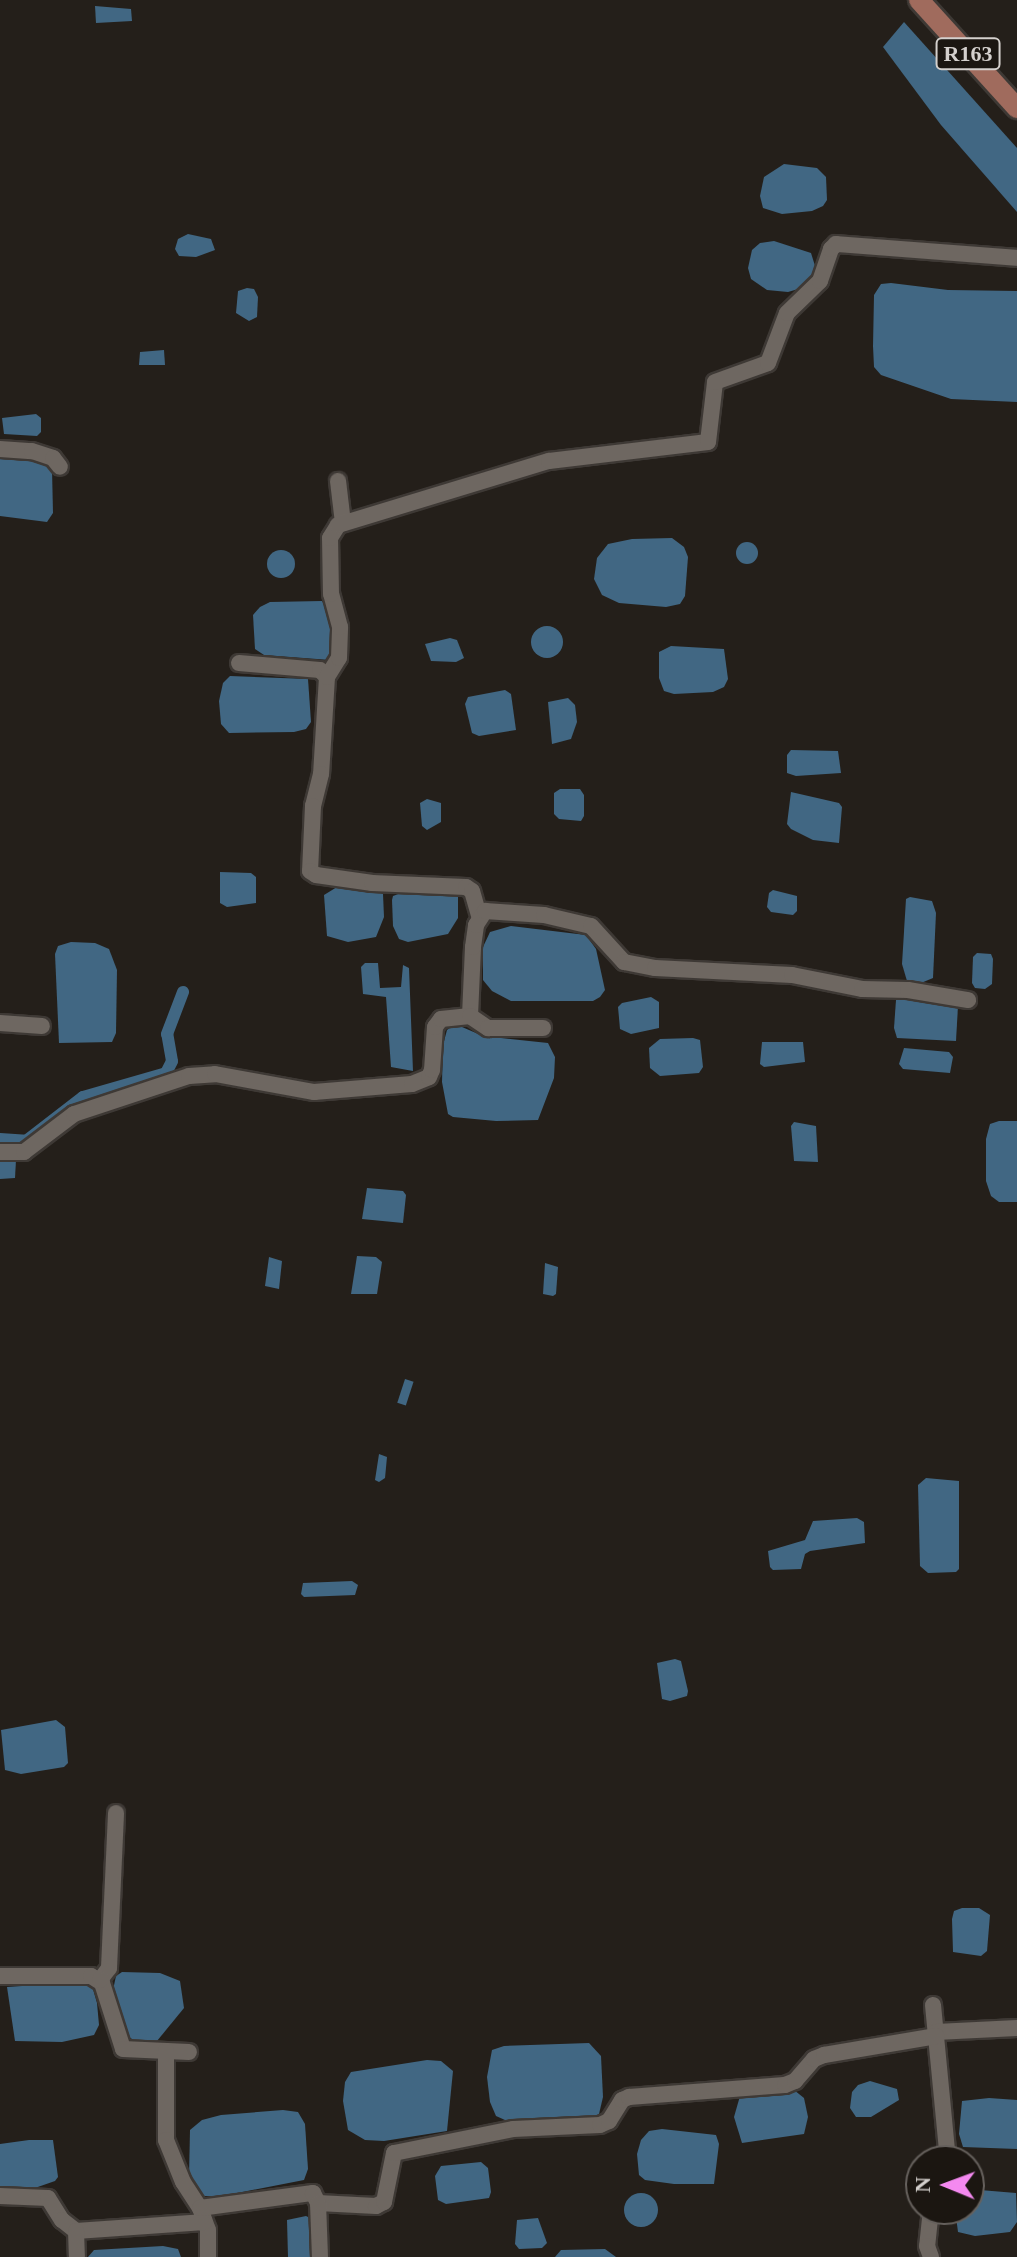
<!DOCTYPE html>
<style>
body{margin:0}
#map{position:relative;width:1017px;height:2257px;overflow:hidden;background:#241f1a;font-family:"Times New Roman",serif}
div>[style]{position:absolute}
.water>*{inset:0;background:#416783;transform-origin:0 0}
.round{border-radius:50%}
.canal>*{height:12px;margin:-6px;padding:0 6px;transform-origin:6px;border-radius:6px;background:#416783}
.roads{filter:drop-shadow(2px 0 #3e3935) drop-shadow(-2px 0 #3e3935) drop-shadow(0 2px #3e3935) drop-shadow(0 -2px #3e3935)}
.minor>*{height:16px;margin:-8px;padding:0 8px;transform-origin:8px;border-radius:8px;background:#6e6761}
.major>*{height:20px;margin:-10px;padding:0 10px;transform-origin:10px;border-radius:10px;background:#a06b5d}
span{translate:-50% -50%;white-space:nowrap;text-align:center;line-height:1.15;-webkit-text-stroke:8px #1b1611;paint-order:stroke}
.shield-label span{padding:2px 6px;background:#1b1611;border:2px solid;border-radius:6px;-webkit-text-stroke-width:0}
.shield-label{font-size:22px;color:#d4d0cd;font-weight:700}
.north{position:absolute;left:905px;top:2145px;width:80px;height:80px;box-sizing:border-box;background:#1b1611;border:2px solid #65605c;border-radius:50%;rotate:271deg;font-size:22px;font-weight:700;line-height:32px;text-align:center;color:#d4d0cd}
.north::after{content:'';display:block;margin:auto;width:28px;height:36px;background:#f489f0;clip-path:polygon(50% 0,100% 100%,50% 72%,0 100%)}
</style>
<div id="map">
<div class="water">
<i style="clip-path:polygon(95px 6px,131px 9px,132px 21px,96px 23px)"></i>
<i style="clip-path:polygon(904px 22px,1017px 148px,1017px 212px,941px 125px,883px 47px)"></i>
<i style="clip-path:polygon(784px 164px,817px 168px,826px 177px,827px 200px,823px 206px,812px 211px,782px 214px,763px 208px,760px 196px,764px 177px)"></i>
<i style="clip-path:polygon(188px 234px,211px 239px,215px 250px,196px 257px,179px 256px,175px 249px,178px 239px)"></i>
<i style="clip-path:polygon(774px 241px,811px 253px,817px 272px,805px 287px,788px 292px,767px 290px,751px 279px,748px 268px,752px 250px,760px 243px)"></i>
<i style="clip-path:polygon(891px 283px,948px 290px,1017px 291px,1017px 402px,951px 399px,881px 375px,874px 367px,873px 346px,874px 295px,881px 284px)"></i>
<i style="clip-path:polygon(247px 288px,254px 289px,258px 297px,257px 317px,249px 321px,236px 313px,238px 291px)"></i>
<i style="clip-path:polygon(164px 350px,165px 365px,139px 365px,140px 352px)"></i>
<i style="clip-path:polygon(36px 414px,41px 418px,41px 432px,37px 436px,4px 434px,2px 418px)"></i>
<i style="clip-path:polygon(0 454px,31px 456px,45px 461px,52px 469px,53px 513px,47px 522px,0 516px)"></i>
<i style="clip-path:polygon(672px 538px,684px 547px,688px 557px,685px 596px,680px 604px,666px 607px,619px 603px,602px 595px,594px 579px,597px 558px,608px 544px,632px 539px)"></i>
<i class="round" style="left:736px;top:542px;width:22px;height:22px"></i>
<i class="round" style="left:267px;top:550px;width:28px;height:28px"></i>
<i style="clip-path:polygon(322px 601px,333px 620px,334px 652px,330px 660px,264px 655px,255px 649px,253px 615px,260px 607px,270px 602px)"></i>
<i class="round" style="left:531px;top:626px;width:32px;height:32px"></i>
<i style="clip-path:polygon(450px 638px,457px 640px,464px 658px,456px 662px,431px 661px,425px 644px)"></i>
<i style="clip-path:polygon(671px 646px,724px 649px,728px 679px,724px 687px,713px 692px,674px 694px,664px 691px,659px 678px,659px 652px)"></i>
<i style="clip-path:polygon(230px 676px,308px 679px,311px 722px,306px 729px,294px 732px,229px 733px,221px 724px,219px 701px,223px 683px)"></i>
<i style="clip-path:polygon(505px 690px,511px 694px,516px 730px,479px 736px,472px 733px,465px 704px,468px 697px)"></i>
<i style="clip-path:polygon(568px 698px,575px 705px,577px 722px,571px 739px,552px 744px,548px 702px)"></i>
<i style="clip-path:polygon(791px 750px,838px 751px,841px 773px,796px 776px,787px 773px,787px 755px)"></i>
<i style="clip-path:polygon(560px 789px,580px 789px,584px 795px,584px 816px,581px 821px,559px 819px,554px 814px,554px 793px)"></i>
<i style="clip-path:polygon(791px 792px,839px 803px,842px 807px,839px 843px,813px 840px,791px 829px,787px 824px)"></i>
<i style="clip-path:polygon(427px 799px,441px 803px,441px 822px,427px 830px,422px 826px,420px 803px)"></i>
<i style="clip-path:polygon(220px 872px,251px 873px,256px 877px,256px 903px,227px 907px,220px 903px)"></i>
<i style="clip-path:polygon(337px 887px,366px 887px,383px 894px,384px 917px,376px 937px,348px 942px,327px 936px,324px 895px)"></i>
<i style="clip-path:polygon(409px 890px,458px 895px,458px 918px,448px 934px,408px 942px,399px 939px,393px 926px,392px 900px,393px 896px)"></i>
<i style="clip-path:polygon(773px 890px,797px 896px,797px 911px,793px 915px,771px 912px,767px 907px,769px 893px)"></i>
<i style="clip-path:polygon(910px 897px,932px 901px,936px 913px,933px 978px,921px 983px,907px 981px,902px 964px,906px 899px)"></i>
<i style="clip-path:polygon(511px 926px,586px 935px,596px 949px,605px 990px,600px 997px,593px 1001px,511px 1001px,492px 991px,483px 980px,483px 947px,490px 932px)"></i>
<i style="clip-path:polygon(71px 942px,95px 943px,109px 949px,117px 970px,116px 1033px,112px 1042px,59px 1043px,55px 954px,58px 946px)"></i>
<i style="clip-path:polygon(977px 953px,991px 954px,993px 959px,992px 984px,985px 989px,975px 988px,972px 983px,973px 957px)"></i>
<i style="clip-path:polygon(365px 963px,378px 963px,380px 988px,401px 987px,403px 965px,409px 968px,413px 1071px,391px 1067px,386px 997px,363px 994px,361px 967px)"></i>
<i style="clip-path:polygon(651px 997px,659px 1002px,659px 1028px,631px 1034px,620px 1029px,618px 1007px,622px 1003px)"></i>
<i style="clip-path:polygon(908px 997px,958px 1006px,956px 1041px,897px 1038px,894px 1028px,896px 1000px)"></i>
<i style="clip-path:polygon(455px 1024px,483px 1036px,548px 1043px,555px 1057px,554px 1078px,538px 1120px,496px 1121px,453px 1117px,448px 1114px,442px 1082px,443px 1045px,447px 1030px)"></i>
<i style="clip-path:polygon(693px 1038px,700px 1040px,703px 1067px,699px 1073px,660px 1076px,650px 1068px,649px 1048px,660px 1039px)"></i>
<i style="clip-path:polygon(762px 1042px,803px 1042px,805px 1062px,764px 1067px,760px 1064px)"></i>
<i style="clip-path:polygon(904px 1048px,949px 1052px,953px 1057px,950px 1073px,903px 1069px,899px 1064px)"></i>
<i style="clip-path:polygon(999px 1121px,1017px 1121px,1017px 1202px,999px 1202px,991px 1196px,986px 1181px,986px 1139px,990px 1124px)"></i>
<i style="clip-path:polygon(794px 1122px,816px 1126px,818px 1162px,794px 1161px,791px 1126px)"></i>
<i style="clip-path:polygon(0 1158px,16px 1160px,15px 1178px,0 1179px)"></i>
<i style="clip-path:polygon(367px 1188px,403px 1191px,406px 1195px,403px 1223px,362px 1219px)"></i>
<i style="clip-path:polygon(357px 1256px,376px 1257px,382px 1262px,377px 1294px,351px 1294px)"></i>
<i style="clip-path:polygon(269px 1257px,282px 1261px,279px 1289px,265px 1286px)"></i>
<i style="clip-path:polygon(545px 1263px,558px 1267px,556px 1294px,553px 1296px,543px 1294px)"></i>
<i style="left:405px;top:1379px;width:9px;height:25px;rotate:18deg"></i>
<i style="clip-path:polygon(379px 1454px,387px 1457px,385px 1478px,379px 1482px,375px 1480px)"></i>
<i style="clip-path:polygon(926px 1478px,959px 1481px,959px 1569px,956px 1572px,928px 1573px,920px 1566px,918px 1485px)"></i>
<i style="clip-path:polygon(857px 1518px,864px 1522px,865px 1543px,810px 1551px,805px 1554px,801px 1569px,773px 1570px,770px 1567px,768px 1551px,805px 1540px,813px 1521px)"></i>
<i style="clip-path:polygon(352px 1581px,358px 1585px,355px 1595px,304px 1597px,301px 1594px,303px 1583px)"></i>
<i style="clip-path:polygon(675px 1659px,681px 1661px,688px 1691px,687px 1696px,670px 1701px,662px 1699px,657px 1663px)"></i>
<i style="clip-path:polygon(56px 1720px,65px 1727px,68px 1763px,64px 1767px,21px 1774px,5px 1770px,1px 1730px)"></i>
<i style="clip-path:polygon(962px 1908px,979px 1908px,990px 1915px,987px 1951px,981px 1956px,953px 1952px,952px 1919px,954px 1911px)"></i>
<i style="clip-path:polygon(122px 1972px,160px 1973px,180px 1981px,184px 2008px,157px 2041px,135px 2041px,126px 2035px,113px 1990px,116px 1976px)"></i>
<i style="clip-path:polygon(82px 1982px,93px 1989px,97px 2003px,99px 2025px,94px 2035px,62px 2042px,15px 2041px,7px 1987px)"></i>
<i style="clip-path:polygon(589px 2043px,601px 2056px,603px 2097px,599px 2114px,592px 2118px,512px 2123px,496px 2116px,490px 2102px,487px 2077px,492px 2050px,504px 2046px)"></i>
<i style="clip-path:polygon(427px 2060px,441px 2061px,453px 2071px,447px 2131px,384px 2141px,365px 2140px,348px 2130px,343px 2101px,345px 2082px,351px 2072px)"></i>
<i style="clip-path:polygon(870px 2081px,897px 2089px,899px 2100px,871px 2117px,856px 2117px,850px 2108px,852px 2092px,858px 2085px)"></i>
<i style="clip-path:polygon(794px 2090px,804px 2098px,808px 2117px,804px 2134px,742px 2143px,734px 2117px,740px 2096px)"></i>
<i style="clip-path:polygon(989px 2098px,1017px 2100px,1017px 2149px,963px 2147px,959px 2134px,962px 2101px)"></i>
<i style="clip-path:polygon(283px 2110px,298px 2112px,305px 2124px,308px 2169px,304px 2180px,222px 2196px,201px 2196px,189px 2177px,190px 2130px,202px 2120px,221px 2115px)"></i>
<i style="clip-path:polygon(662px 2129px,716px 2135px,719px 2144px,714px 2184px,674px 2184px,645px 2180px,639px 2175px,637px 2154px,641px 2140px,649px 2131px)"></i>
<i style="clip-path:polygon(29px 2140px,53px 2140px,58px 2177px,55px 2181px,32px 2189px,0 2191px,0 2144px)"></i>
<i style="clip-path:polygon(481px 2162px,488px 2168px,491px 2192px,489px 2198px,446px 2204px,438px 2200px,435px 2176px,441px 2166px)"></i>
<i style="clip-path:polygon(980px 2190px,1016px 2193px,1017px 2222px,1010px 2232px,975px 2236px,958px 2232px,955px 2209px,969px 2209px,969px 2192px)"></i>
<i class="round" style="left:624px;top:2193px;width:34px;height:34px"></i>
<i style="clip-path:polygon(306px 2216px,310px 2218px,311px 2257px,288px 2257px,287px 2220px)"></i>
<i style="clip-path:polygon(538px 2218px,547px 2243px,542px 2248px,519px 2249px,515px 2244px,517px 2220px)"></i>
<i style="clip-path:polygon(163px 2246px,178px 2249px,181px 2257px,88px 2257px,94px 2250px)"></i>
<i style="clip-path:polygon(605px 2249px,616px 2257px,555px 2257px,561px 2250px)"></i>
</div>
<div class="canal">
<i style="left:0;top:1139px;width:26px;rotate:4deg"></i>
<i style="left:26px;top:1141px;width:72px;rotate:-37.7deg"></i>
<i style="left:83px;top:1097px;width:86px;rotate:-16.1deg"></i>
<i style="left:166px;top:1073px;width:13px;rotate:-63deg"></i>
<i style="left:172px;top:1061px;width:27px;rotate:-100deg"></i>
<i style="left:167px;top:1034px;width:45px;rotate:-69.1deg"></i>
</div>
<div class="roads">
<div class="minor">
<i style="left:0;top:449px;width:32px;rotate:4deg"></i>
<i style="left:32px;top:451px;width:22px;rotate:18deg"></i>
<i style="left:53px;top:458px;width:11px;rotate:52deg"></i>
<i style="left:338px;top:481px;width:42px;rotate:83.2deg"></i>
<i style="left:239px;top:663px;width:81px;rotate:4.9deg"></i>
<i style="left:320px;top:670px;width:10px;rotate:45deg"></i>
<i style="left:327px;top:677px;width:97px;rotate:93.5deg"></i>
<i style="left:321px;top:774px;width:33px;rotate:104deg"></i>
<i style="left:313px;top:806px;width:65px;rotate:92.6deg"></i>
<i style="left:310px;top:871px;width:7px;rotate:34deg"></i>
<i style="left:316px;top:875px;width:57px;rotate:8.1deg"></i>
<i style="left:372px;top:883px;width:94px;rotate:2.4deg"></i>
<i style="left:466px;top:887px;width:7px;rotate:34deg"></i>
<i style="left:472px;top:891px;width:26px;rotate:74deg"></i>
<i style="left:327px;top:677px;width:22px;rotate:-58deg"></i>
<i style="left:339px;top:658px;width:31px;rotate:-88deg"></i>
<i style="left:340px;top:627px;width:34px;rotate:-105deg"></i>
<i style="left:331px;top:594px;width:56px;rotate:-91deg"></i>
<i style="left:330px;top:538px;width:15px;rotate:-58deg"></i>
<i style="left:338px;top:525px;width:220px;rotate:-16.9deg"></i>
<i style="left:549px;top:461px;width:160px;rotate:-6.8deg"></i>
<i style="left:708px;top:442px;width:60px;rotate:-83.3deg"></i>
<i style="left:715px;top:382px;width:56px;rotate:-19.7deg"></i>
<i style="left:768px;top:363px;width:53px;rotate:-69.2deg"></i>
<i style="left:787px;top:313px;width:46px;rotate:-44.1deg"></i>
<i style="left:820px;top:281px;width:34px;rotate:-71deg"></i>
<i style="left:831px;top:249px;width:7px;rotate:-45deg"></i>
<i style="left:836px;top:244px;width:182px;rotate:4.4deg"></i>
<i style="left:470px;top:1016px;width:69px;rotate:-87.5deg"></i>
<i style="left:473px;top:947px;width:22px;rotate:-82deg"></i>
<i style="left:476px;top:925px;width:17px;rotate:-57deg"></i>
<i style="left:485px;top:911px;width:59px;rotate:3.9deg"></i>
<i style="left:544px;top:915px;width:48px;rotate:13.2deg"></i>
<i style="left:591px;top:926px;width:49px;rotate:47.5deg"></i>
<i style="left:624px;top:962px;width:32px;rotate:11deg"></i>
<i style="left:655px;top:968px;width:137px;rotate:2.9deg"></i>
<i style="left:792px;top:975px;width:71px;rotate:11.3deg"></i>
<i style="left:862px;top:989px;width:46px;rotate:1.2deg"></i>
<i style="left:908px;top:990px;width:61px;rotate:9.5deg"></i>
<i style="left:0;top:1023px;width:42px;rotate:4.1deg"></i>
<i style="left:0;top:1152px;width:24px"></i>
<i style="left:24px;top:1152px;width:63px;rotate:-37.2deg"></i>
<i style="left:74px;top:1114px;width:121px;rotate:-18.3deg"></i>
<i style="left:189px;top:1076px;width:26px;rotate:-4deg"></i>
<i style="left:215px;top:1074px;width:101px;rotate:10.3deg"></i>
<i style="left:314px;top:1092px;width:98px;rotate:-4.7deg"></i>
<i style="left:412px;top:1084px;width:18px;rotate:-22deg"></i>
<i style="left:429px;top:1077px;width:8px;rotate:-67deg"></i>
<i style="left:432px;top:1070px;width:43px;rotate:-86deg"></i>
<i style="left:435px;top:1027px;width:10px;rotate:-53deg"></i>
<i style="left:441px;top:1019px;width:29px;rotate:-6deg"></i>
<i style="left:470px;top:1016px;width:22px;rotate:34deg"></i>
<i style="left:488px;top:1028px;width:55px"></i>
<i style="left:0;top:1976px;width:91px"></i>
<i style="left:91px;top:1976px;width:13px;rotate:32deg"></i>
<i style="left:102px;top:1983px;width:69px;rotate:72.3deg"></i>
<i style="left:123px;top:2049px;width:66px;rotate:2.6deg"></i>
<i style="left:100px;top:1980px;width:15px;rotate:-53deg"></i>
<i style="left:109px;top:1968px;width:155px;rotate:-87.4deg"></i>
<i style="left:933px;top:2005px;width:157px;rotate:84.5deg"></i>
<i style="left:936px;top:2032px;width:81px;rotate:-2.8deg"></i>
<i style="left:166px;top:2051px;width:89px;rotate:90deg"></i>
<i style="left:166px;top:2140px;width:45px;rotate:68deg"></i>
<i style="left:183px;top:2182px;width:31px;rotate:57deg"></i>
<i style="left:200px;top:2208px;width:23px;rotate:70deg"></i>
<i style="left:208px;top:2230px;width:27px;rotate:90deg"></i>
<i style="left:0;top:2196px;width:48px;rotate:2.4deg"></i>
<i style="left:48px;top:2198px;width:26px;rotate:58deg"></i>
<i style="left:62px;top:2220px;width:18px;rotate:38deg"></i>
<i style="left:76px;top:2231px;width:129px;rotate:-4deg"></i>
<i style="left:318px;top:2203px;width:58px;rotate:3deg"></i>
<i style="left:376px;top:2206px;width:9px;rotate:-27deg"></i>
<i style="left:384px;top:2202px;width:50px;rotate:-78.5deg"></i>
<i style="left:394px;top:2153px;width:121px;rotate:-11.4deg"></i>
<i style="left:513px;top:2129px;width:87px;rotate:-2.6deg"></i>
<i style="left:600px;top:2125px;width:10px;rotate:-24deg"></i>
<i style="left:609px;top:2121px;width:25px;rotate:-58deg"></i>
<i style="left:622px;top:2100px;width:8px;rotate:-23deg"></i>
<i style="left:629px;top:2097px;width:156px;rotate:-4.4deg"></i>
<i style="left:785px;top:2085px;width:11px;rotate:-22deg"></i>
<i style="left:795px;top:2081px;width:29px;rotate:-49deg"></i>
<i style="left:814px;top:2059px;width:11px;rotate:-22deg"></i>
<i style="left:824px;top:2055px;width:114px;rotate:-9.6deg"></i>
<i style="left:200px;top:2208px;width:114px;rotate:-7.6deg"></i>
<i style="left:313px;top:2193px;width:11px;rotate:63deg"></i>
<i style="left:318px;top:2203px;width:54px;rotate:87.9deg"></i>
<i style="left:931px;top:2209px;width:37px;rotate:96deg"></i>
<i style="left:927px;top:2246px;width:12px;rotate:70deg"></i>
<i style="left:76px;top:2231px;width:26px;rotate:88deg"></i>
</div>
<div class="major">
<i style="left:919px;top:0;width:146px;rotate:47.8deg"></i>
</div>
</div>
<div class="shield-label">
<span style="left:968px;top:54px">R163</span>
</div>
<div class="north">N</div>
</div>
